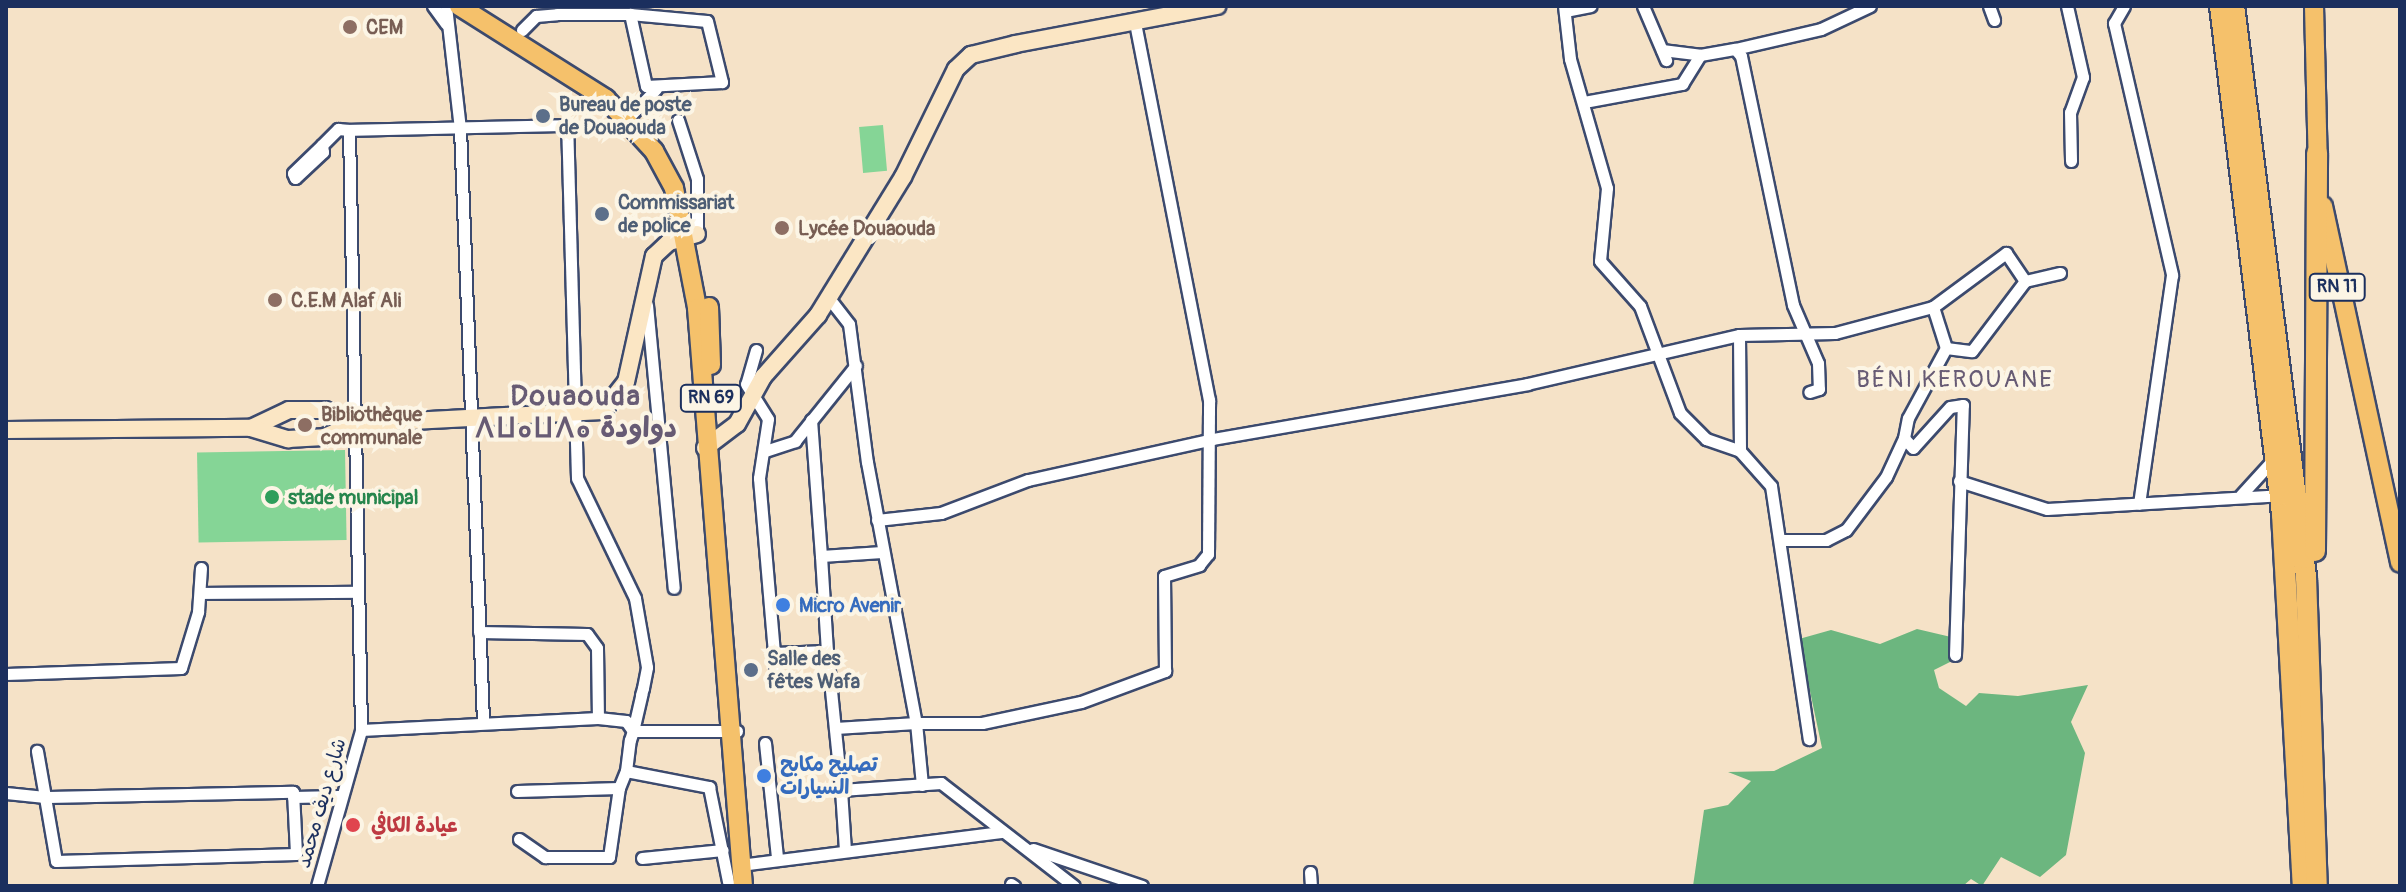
<!DOCTYPE html>
<meta charset="utf-8">
<style>
body{margin:0}
#map{position:relative;width:2406px;height:892px;overflow:hidden;background:#f5e2c7;font-family:Pangolin,"Playpen Sans Arabic","Noto Sans Tifinagh",sans-serif}
div>[style]{position:absolute}
.green>*{inset:0;background:#85d596;transform-origin:0 0}
.forest>*{inset:0;background:#6cb67f}
.roads{filter:drop-shadow(2px 0 #3c4a6e) drop-shadow(-2px 0 #3c4a6e) drop-shadow(0 2px #3c4a6e) drop-shadow(0 -2px #3c4a6e)}
.street>*{height:11px;margin:-5.5px;padding:0 5.5px;transform-origin:5.5px;border-radius:5.5px;background:#fff}
.secondary>*{height:16px;margin:-8px;padding:0 8px;transform-origin:8px;border-radius:8px;background:#fbe6c4}
.primary>*{height:18px;margin:-9px;padding:0 9px;transform-origin:9px;border-radius:9px;background:#f5c16b}
.highway>*{height:20px;margin:-10px;padding:0 10px;transform-origin:10px;border-radius:10px;background:#f5c16b}
.dots>*{width:22px;height:22px;translate:-50% -50%;box-sizing:border-box;border:4px solid #fcf5e5;border-radius:50%}
span{translate:-50% -50%;white-space:nowrap;text-align:center;line-height:1.15;-webkit-text-stroke:8px #fcf5e5;paint-order:stroke}
.shield-label span{padding:2px 6px;background:#fcf5e5;border:2px solid;border-radius:6px;-webkit-text-stroke-width:0}
.shield-label{font-size:18px;color:#1b2f5e;font-weight:700}
.education-label{font-size:20px;color:#785e54;font-weight:700}
.left{translate:0 -50%;text-align:left}
.service-label{font-size:20px;color:#4e5e75;font-weight:700}
.leisure-label{font-size:20px;color:#27864d;font-weight:700}
.shop-label{font-size:20px;color:#366cbe;font-weight:700}
.street-label{font-size:20px;color:#1b2f5e}
.health-label{font-size:20px;color:#be3a42;font-weight:700}
.quarter-label{font-size:24px;color:#675b74;letter-spacing:2px}
.district-label{font-size:28px;color:#675b74;font-weight:700;letter-spacing:2px}
.frame{position:absolute;inset:0;border:8px solid #1b2f5e;pointer-events:none}
</style>
<div id="map">
<div class="green">
<i style="left:883px;top:125px;width:46px;height:24px;rotate:85deg"></i>
<i style="left:345px;top:450px;width:90px;height:148px;rotate:89deg"></i>
</div>
<div class="forest">
<i style="clip-path:polygon(1917px 629px,1951px 637px,1952px 661px,1934px 670px,1939px 688px,1966px 706px,1979px 693px,2018px 696px,2088px 685px,2071px 722px,2085px 753px,2066px 855px,2040px 877px,2001px 857px,1982px 886px,1971px 879px,1963px 886px,1693px 886px,1704px 810px,1728px 805px,1751px 781px,1728px 772px,1774px 771px,1822px 748px,1799px 639px,1831px 630px,1880px 644px)"></i>
</div>
<div class="roads">
<div class="street">
<i style="left:433px;top:6px;width:22px;rotate:54deg"></i>
<i style="left:446px;top:6px;width:123px;rotate:83.5deg"></i>
<i style="left:460px;top:128px;width:592px;rotate:87.78deg"></i>
<i style="left:1564px;top:6px;width:53px;rotate:83.5deg"></i>
<i style="left:1570px;top:59px;width:134px;rotate:74deg"></i>
<i style="left:1607px;top:188px;width:73px;rotate:95.5deg"></i>
<i style="left:1600px;top:261px;width:60px;rotate:48.4deg"></i>
<i style="left:1640px;top:306px;width:114px;rotate:69.5deg"></i>
<i style="left:1680px;top:413px;width:37px;rotate:45deg"></i>
<i style="left:1706px;top:439px;width:36px;rotate:19deg"></i>
<i style="left:1740px;top:451px;width:47px;rotate:48.5deg"></i>
<i style="left:1771px;top:486px;width:256px;rotate:81.5deg"></i>
<i style="left:1643px;top:6px;width:59px;rotate:66.9deg"></i>
<i style="left:1989px;top:6px;width:15px;rotate:70deg"></i>
<i style="left:2067px;top:6px;width:73px;rotate:77.3deg"></i>
<i style="left:2083px;top:77px;width:37px;rotate:110deg"></i>
<i style="left:2070px;top:112px;width:49px;rotate:88.8deg"></i>
<i style="left:2124px;top:6px;width:20px;rotate:120deg"></i>
<i style="left:2114px;top:23px;width:259px;rotate:77deg"></i>
<i style="left:2172px;top:275px;width:231px;rotate:98.2deg"></i>
<i style="left:1565px;top:11px;width:26px;rotate:-11deg"></i>
<i style="left:522px;top:30px;width:20px;rotate:-45deg"></i>
<i style="left:536px;top:16px;width:21px;rotate:-5deg"></i>
<i style="left:557px;top:14px;width:73px"></i>
<i style="left:630px;top:14px;width:77px;rotate:5.2deg"></i>
<i style="left:707px;top:21px;width:63px;rotate:76.2deg"></i>
<i style="left:722px;top:82px;width:76px;rotate:177deg"></i>
<i style="left:646px;top:86px;width:74px;rotate:-102.5deg"></i>
<i style="left:1735px;top:49px;width:88px;rotate:-13.1deg"></i>
<i style="left:1821px;top:29px;width:54px;rotate:-25.1deg"></i>
<i style="left:1662px;top:50px;width:38px;rotate:7deg"></i>
<i style="left:1584px;top:102px;width:100px;rotate:-10.4deg"></i>
<i style="left:1682px;top:84px;width:34px;rotate:-58deg"></i>
<i style="left:1700px;top:55px;width:36px;rotate:-10deg"></i>
<i style="left:1735px;top:49px;width:9px;rotate:49deg"></i>
<i style="left:1741px;top:56px;width:254px;rotate:78.2deg"></i>
<i style="left:1793px;top:305px;width:63px;rotate:66.7deg"></i>
<i style="left:1818px;top:363px;width:26px;rotate:88deg"></i>
<i style="left:1819px;top:389px;width:10px;rotate:163deg"></i>
<i style="left:627px;top:119px;width:42px;rotate:-46deg"></i>
<i style="left:678px;top:120px;width:62px;rotate:72.1deg"></i>
<i style="left:697px;top:179px;width:55px;rotate:90deg"></i>
<i style="left:322px;top:145px;width:7px;rotate:82deg"></i>
<i style="left:323px;top:152px;width:38px;rotate:137deg"></i>
<i style="left:295px;top:178px;width:5px;rotate:-112deg"></i>
<i style="left:293px;top:173px;width:40px;rotate:-44deg"></i>
<i style="left:322px;top:145px;width:23px;rotate:-45deg"></i>
<i style="left:338px;top:129px;width:11px;rotate:5deg"></i>
<i style="left:828px;top:297px;width:34px;rotate:52deg"></i>
<i style="left:849px;top:324px;width:139px;rotate:82.6deg"></i>
<i style="left:867px;top:462px;width:266px;rotate:79.4deg"></i>
<i style="left:916px;top:723px;width:81px;rotate:176.5deg"></i>
<i style="left:647px;top:305px;width:284px;rotate:84.6deg"></i>
<i style="left:1933px;top:307px;width:43px;rotate:72.4deg"></i>
<i style="left:1739px;top:335px;width:116px;rotate:89.5deg"></i>
<i style="left:756px;top:350px;width:35px;rotate:106deg"></i>
<i style="left:746px;top:384px;width:41px;rotate:57.8deg"></i>
<i style="left:768px;top:419px;width:60px;rotate:98.7deg"></i>
<i style="left:759px;top:478px;width:198px;rotate:85.1deg"></i>
<i style="left:811px;top:420px;width:136px;rotate:85.8deg"></i>
<i style="left:821px;top:556px;width:61px;rotate:-3.8deg"></i>
<i style="left:765px;top:451px;width:32px;rotate:-18deg"></i>
<i style="left:795px;top:441px;width:97px;rotate:-51.2deg"></i>
<i style="left:1959px;top:481px;width:92px;rotate:17.7deg"></i>
<i style="left:2047px;top:509px;width:233px;rotate:-3.4deg"></i>
<i style="left:2241px;top:495px;width:45px;rotate:-47.7deg"></i>
<i style="left:877px;top:520px;width:64px;rotate:-6.2deg"></i>
<i style="left:941px;top:513px;width:93px;rotate:-20.8deg"></i>
<i style="left:1028px;top:480px;width:189px;rotate:-12.5deg"></i>
<i style="left:1213px;top:439px;width:319px;rotate:-9.9deg"></i>
<i style="left:1527px;top:384px;width:218px;rotate:-13deg"></i>
<i style="left:1739px;top:335px;width:96px;rotate:-1.2deg"></i>
<i style="left:1835px;top:333px;width:101px;rotate:-14.9deg"></i>
<i style="left:1933px;top:307px;width:91px;rotate:-36.5deg"></i>
<i style="left:2006px;top:253px;width:34px;rotate:56deg"></i>
<i style="left:1780px;top:540px;width:46px"></i>
<i style="left:1826px;top:540px;width:22px;rotate:-27deg"></i>
<i style="left:1846px;top:530px;width:66px;rotate:-53deg"></i>
<i style="left:1886px;top:477px;width:43px;rotate:-65.2deg"></i>
<i style="left:821px;top:556px;width:95px;rotate:86.4deg"></i>
<i style="left:201px;top:593px;width:157px;rotate:-0.4deg"></i>
<i style="left:479px;top:632px;width:108px;rotate:1.1deg"></i>
<i style="left:587px;top:634px;width:17px;rotate:54deg"></i>
<i style="left:597px;top:648px;width:70px;rotate:89.2deg"></i>
<i style="left:774px;top:653px;width:53px;rotate:-2.2deg"></i>
<i style="left:827px;top:651px;width:140px;rotate:84.2deg"></i>
<i style="left:841px;top:790px;width:100px;rotate:-4deg"></i>
<i style="left:941px;top:783px;width:168px;rotate:37.8deg"></i>
<i style="left:1955px;top:655px;width:250px;rotate:-88.2deg"></i>
<i style="left:1963px;top:405px;width:13px;rotate:171deg"></i>
<i style="left:1950px;top:407px;width:55px;rotate:132.1deg"></i>
<i style="left:1913px;top:448px;width:13px;rotate:-132deg"></i>
<i style="left:1904px;top:438px;width:20px;rotate:-79deg"></i>
<i style="left:1908px;top:418px;width:80px;rotate:-61.5deg"></i>
<i style="left:1946px;top:348px;width:26px;rotate:7deg"></i>
<i style="left:1972px;top:351px;width:88px;rotate:-52.9deg"></i>
<i style="left:2025px;top:281px;width:36px;rotate:-13deg"></i>
<i style="left:6px;top:674px;width:175px;rotate:-2deg"></i>
<i style="left:181px;top:668px;width:59px;rotate:-73.1deg"></i>
<i style="left:198px;top:612px;width:44px;rotate:-86.1deg"></i>
<i style="left:765px;top:743px;width:116px;rotate:84deg"></i>
<i style="left:626px;top:771px;width:85px;rotate:10.9deg"></i>
<i style="left:709px;top:787px;width:101px;rotate:78.6deg"></i>
<i style="left:922px;top:785px;width:62px;rotate:-95.5deg"></i>
<i style="left:916px;top:723px;width:66px"></i>
<i style="left:982px;top:723px;width:101px;rotate:-12deg"></i>
<i style="left:1081px;top:702px;width:90px;rotate:-20.3deg"></i>
<i style="left:1165px;top:671px;width:95px;rotate:-90.6deg"></i>
<i style="left:1164px;top:576px;width:37px;rotate:-17deg"></i>
<i style="left:1199px;top:565px;width:14px;rotate:-51deg"></i>
<i style="left:1208px;top:554px;width:154px;rotate:-89.6deg"></i>
<i style="left:1209px;top:400px;width:385px;rotate:-101.1deg"></i>
<i style="left:841px;top:790px;width:61px;rotate:86.2deg"></i>
<i style="left:517px;top:791px;width:102px;rotate:-1.7deg"></i>
<i style="left:6px;top:793px;width:39px;rotate:6deg"></i>
<i style="left:45px;top:797px;width:3px"></i>
<i style="left:48px;top:797px;width:245px;rotate:-1.2deg"></i>
<i style="left:293px;top:792px;width:62px;rotate:87.2deg"></i>
<i style="left:296px;top:854px;width:240px;rotate:178.3deg"></i>
<i style="left:56px;top:861px;width:65px;rotate:-99.8deg"></i>
<i style="left:45px;top:797px;width:47px;rotate:-99.9deg"></i>
<i style="left:293px;top:797px;width:45px;rotate:-1.3deg"></i>
<i style="left:519px;top:839px;width:32px;rotate:35deg"></i>
<i style="left:545px;top:857px;width:64px"></i>
<i style="left:609px;top:857px;width:70px;rotate:-81.8deg"></i>
<i style="left:619px;top:788px;width:18px;rotate:-68deg"></i>
<i style="left:626px;top:771px;width:31px;rotate:-83deg"></i>
<i style="left:630px;top:740px;width:9px;rotate:-72deg"></i>
<i style="left:633px;top:731px;width:37px;rotate:-77deg"></i>
<i style="left:641px;top:695px;width:7px;rotate:-74deg"></i>
<i style="left:643px;top:688px;width:21px;rotate:-79deg"></i>
<i style="left:647px;top:667px;width:70px;rotate:-99.9deg"></i>
<i style="left:635px;top:598px;width:133px;rotate:-115.8deg"></i>
<i style="left:577px;top:478px;width:353px;rotate:-91.6deg"></i>
<i style="left:567px;top:125px;width:218px;rotate:178.7deg"></i>
<i style="left:349px;top:130px;width:600px;rotate:88.85deg"></i>
<i style="left:361px;top:730px;width:237px;rotate:-2.9deg"></i>
<i style="left:598px;top:718px;width:28px;rotate:6deg"></i>
<i style="left:626px;top:721px;width:12px;rotate:55deg"></i>
<i style="left:633px;top:731px;width:104px"></i>
<i style="left:1033px;top:849px;width:115px;rotate:18.7deg"></i>
<i style="left:642px;top:858px;width:81px;rotate:-5.6deg"></i>
<i style="left:740px;top:865px;width:265px;rotate:-7.2deg"></i>
<i style="left:1310px;top:872px;width:14px;rotate:86deg"></i>
<i style="left:1011px;top:884px;width:4px;rotate:34deg"></i>
<i style="left:317px;top:886px;width:162px;rotate:-74.2deg"></i>
</div>
<div class="secondary">
<i style="left:251px;top:428px;width:42px;rotate:-25.3deg"></i>
<i style="left:289px;top:410px;width:36px"></i>
<i style="left:325px;top:410px;width:32px;rotate:26deg"></i>
<i style="left:6px;top:430px;width:245px;rotate:-0.5deg"></i>
<i style="left:251px;top:428px;width:39px;rotate:17deg"></i>
<i style="left:288px;top:439px;width:36px;rotate:-3deg"></i>
<i style="left:324px;top:437px;width:33px;rotate:-23deg"></i>
<i style="left:354px;top:424px;width:249px;rotate:-3deg"></i>
<i style="left:603px;top:411px;width:37px;rotate:-52deg"></i>
<i style="left:626px;top:382px;width:129px;rotate:-77.5deg"></i>
<i style="left:654px;top:256px;width:21px;rotate:-43deg"></i>
<i style="left:669px;top:242px;width:29px;rotate:-16deg"></i>
<i style="left:705px;top:448px;width:40px;rotate:-37deg"></i>
<i style="left:737px;top:424px;width:54px;rotate:-61deg"></i>
<i style="left:763px;top:377px;width:83px;rotate:-48.4deg"></i>
<i style="left:818px;top:315px;width:162px;rotate:-58.4deg"></i>
<i style="left:903px;top:177px;width:120px;rotate:-63.9deg"></i>
<i style="left:956px;top:69px;width:21px;rotate:-43deg"></i>
<i style="left:971px;top:55px;width:46px;rotate:-13.7deg"></i>
<i style="left:1016px;top:44px;width:205px;rotate:-10.7deg"></i>
</div>
<div class="primary">
<i style="left:459px;top:6px;width:174px;rotate:32.3deg"></i>
<i style="left:606px;top:99px;width:71px;rotate:47.3deg"></i>
<i style="left:654px;top:151px;width:42px;rotate:61.6deg"></i>
<i style="left:674px;top:188px;width:122px;rotate:79.1deg"></i>
<i style="left:697px;top:308px;width:580px;rotate:85.45deg"></i>
<i style="left:2314px;top:6px;width:159px;rotate:88.6deg"></i>
<i style="left:2323px;top:206px;width:365px;rotate:77.8deg"></i>
<i style="left:709px;top:307px;width:58px;rotate:88deg"></i>
</div>
<div class="highway">
<i style="left:2220px;top:6px;width:512px;rotate:83.04deg"></i>
<i style="left:2282px;top:514px;width:373px;rotate:86.8deg"></i>
<i style="left:2234px;top:6px;width:576px;rotate:82.81deg"></i>
<i style="left:2306px;top:577px;width:309px;rotate:88deg"></i>
<i style="left:2315px;top:551px;width:398px;rotate:-89.7deg"></i>
</div>
</div>
<div class="dots">
<i style="left:350px;top:27px;background:#8d6e63"></i>
<i style="left:543px;top:116px;background:#5c6f8a"></i>
<i style="left:602px;top:214px;background:#5c6f8a"></i>
<i style="left:782px;top:228px;background:#8d6e63"></i>
<i style="left:275px;top:300px;background:#8d6e63"></i>
<i style="left:305px;top:425px;background:#8d6e63"></i>
<i style="left:272px;top:497px;background:#2e9e5b"></i>
<i style="left:783px;top:605px;background:#3f7fe0"></i>
<i style="left:751px;top:670px;background:#5c6f8a"></i>
<i style="left:764px;top:776px;background:#3f7fe0"></i>
<i style="left:353px;top:825px;background:#e0444e"></i>
</div>
<div class="shield-label">
<span style="left:2337px;top:287px">RN 11</span>
<span style="left:711px;top:398px">RN 69</span>
</div>
<div class="education-label">
<span class="left" style="left:366px;top:27px">CEM</span>
<span class="left" style="left:798px;top:228px">Lycée Douaouda</span>
<span class="left" style="left:291px;top:300px">C.E.M Alaf Ali</span>
<span class="left" style="left:321px;top:426px">Bibliothèque<br>communale</span>
</div>
<div class="service-label">
<span class="left" style="left:559px;top:116px">Bureau de poste<br>de Douaouda</span>
<span class="left" style="left:618px;top:214px">Commissariat<br>de police</span>
<span class="left" style="left:767px;top:670px">Salle des<br>fêtes Wafa</span>
</div>
<div class="leisure-label">
<span class="left" style="left:288px;top:497px">stade municipal</span>
</div>
<div class="shop-label">
<span class="left" style="left:799px;top:605px">Micro Avenir</span>
<span class="left" style="left:780px;top:776px">تصليح مكابح<br>السيارات</span>
</div>
<div class="street-label">
<span style="left:321px;top:803px;rotate:-74deg">شارع ديف محمد</span>
</div>
<div class="health-label">
<span class="left" style="left:371px;top:825px">عيادة الكافي</span>
</div>
<div class="quarter-label">
<span style="left:1955px;top:380px">BÉNI KEROUANE</span>
</div>
<div class="district-label">
<span style="left:576px;top:413px">Douaouda<br>ⴷⵡⴰⵡⴷⴰ دواودة</span>
</div>
<div class="frame"></div>
</div>
